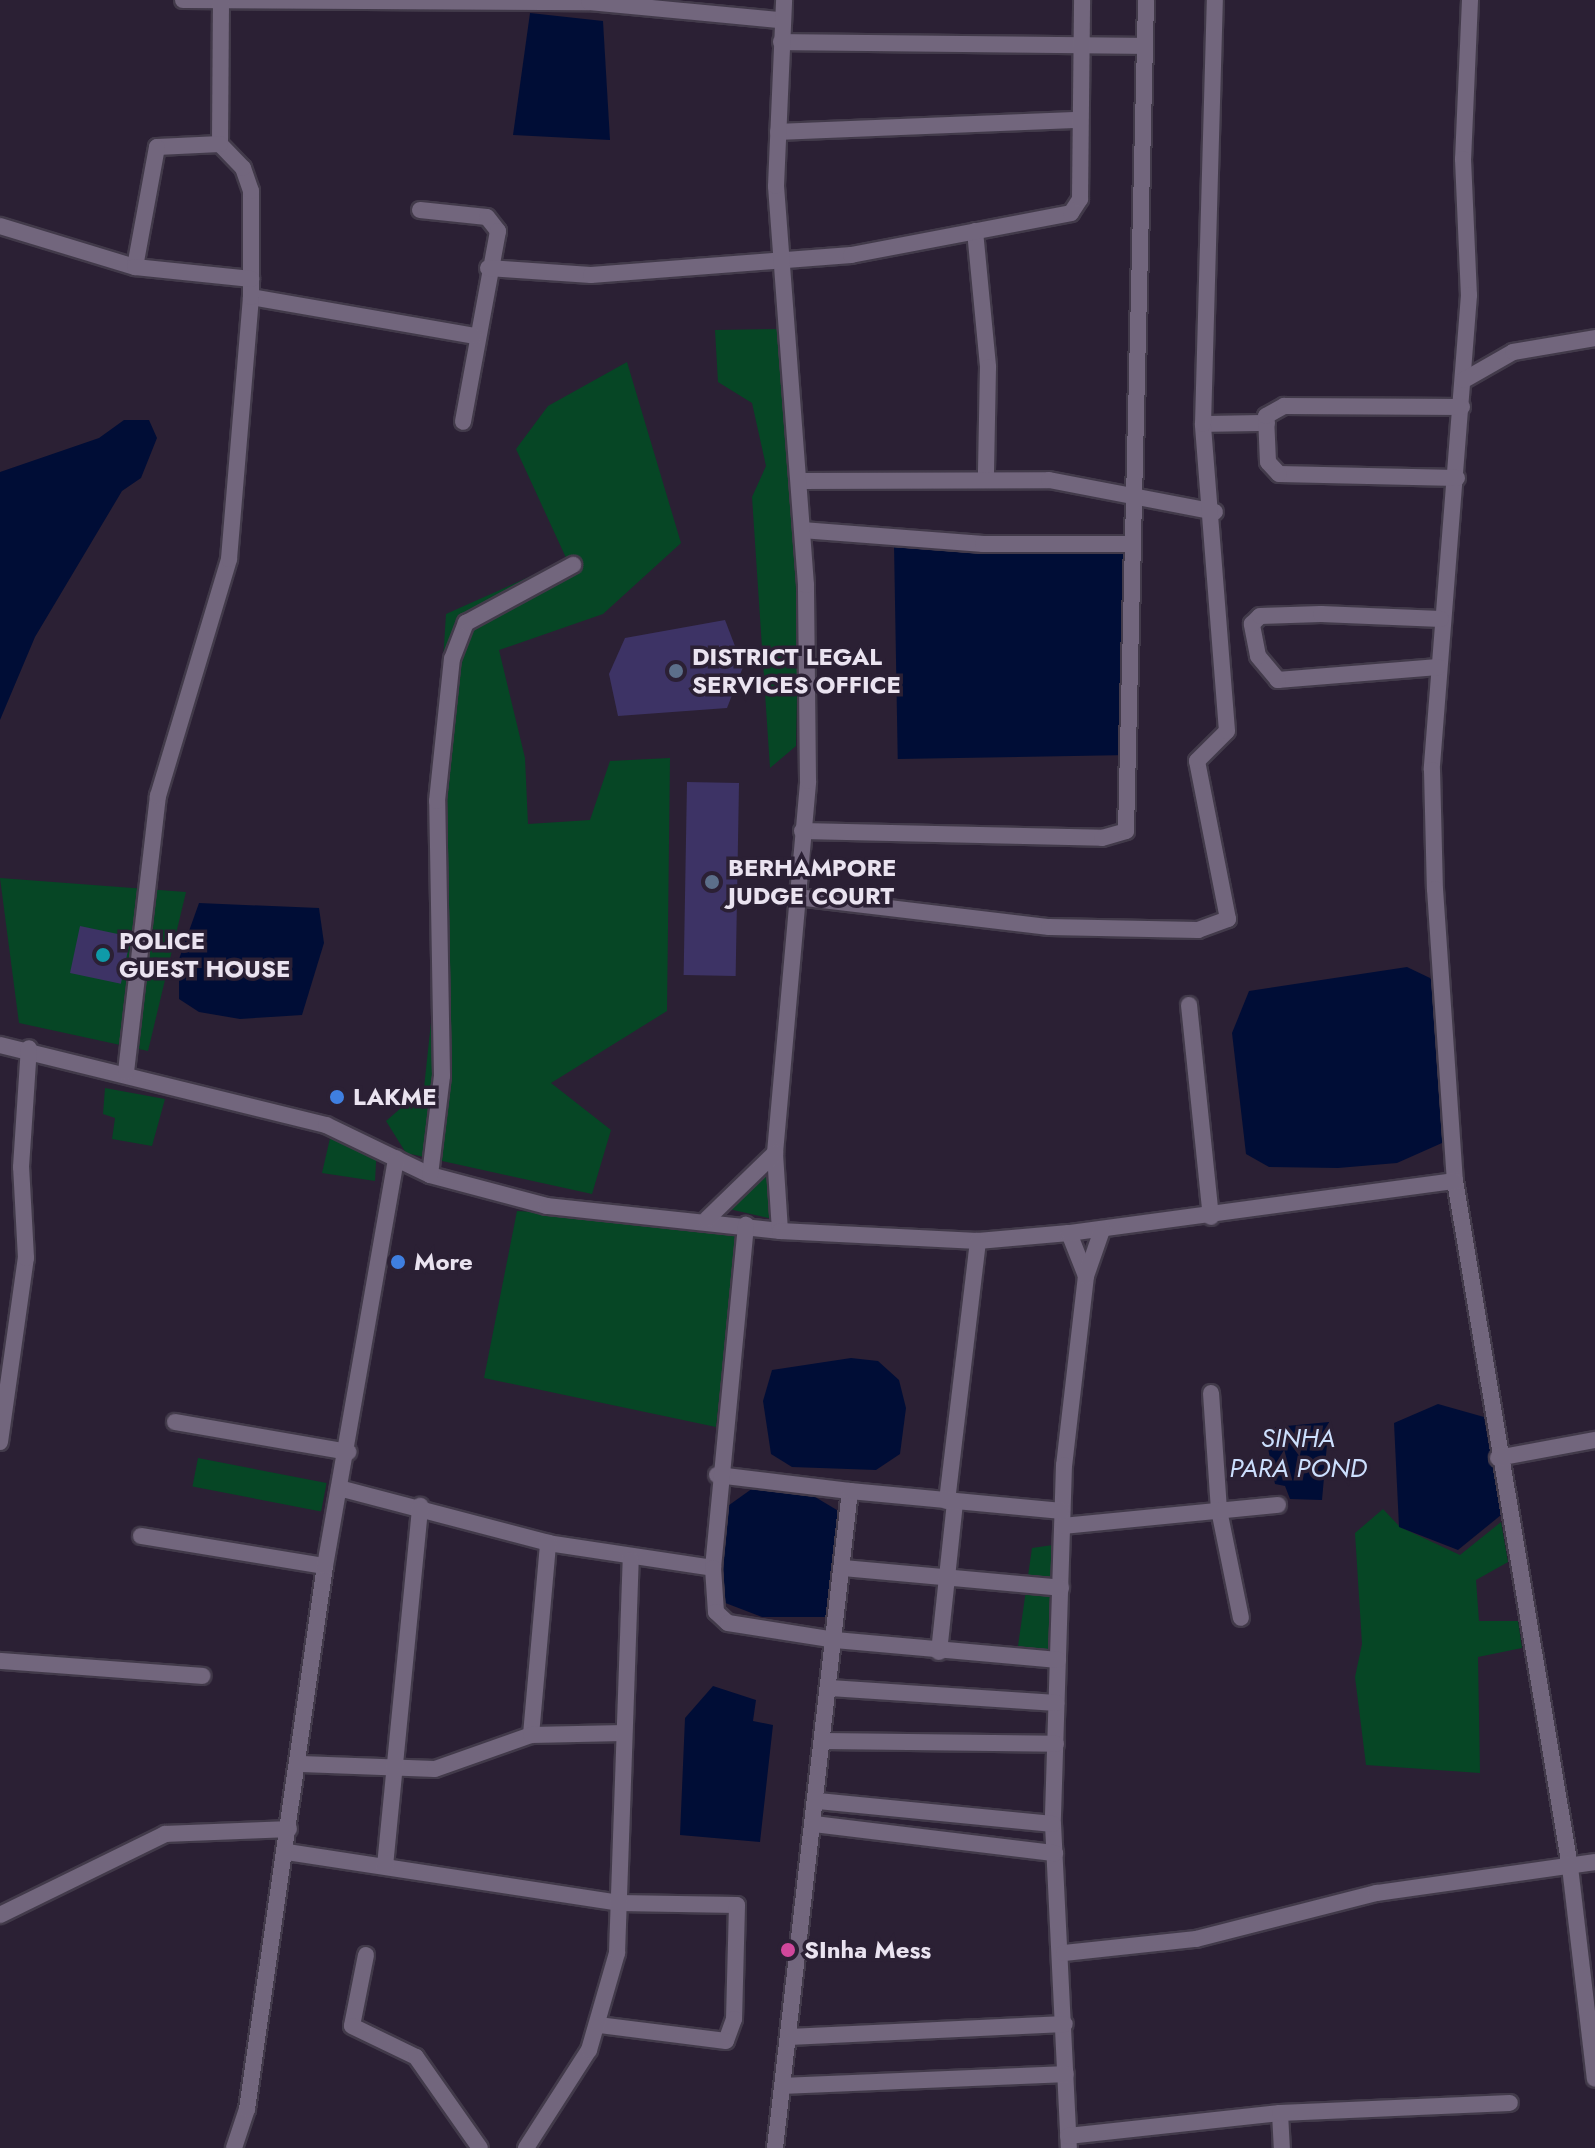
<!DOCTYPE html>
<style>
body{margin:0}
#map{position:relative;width:1595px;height:2148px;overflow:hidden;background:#2b2034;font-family:Jost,sans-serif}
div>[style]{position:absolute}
.green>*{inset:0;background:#064625;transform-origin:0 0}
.water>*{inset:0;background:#000d36;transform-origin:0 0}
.building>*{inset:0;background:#3d3365;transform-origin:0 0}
.roads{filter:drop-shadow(2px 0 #423a4a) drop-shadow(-2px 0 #423a4a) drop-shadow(0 2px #423a4a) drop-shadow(0 -2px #423a4a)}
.minor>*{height:16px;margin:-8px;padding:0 8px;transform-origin:8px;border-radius:8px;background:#72667d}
.dots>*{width:22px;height:22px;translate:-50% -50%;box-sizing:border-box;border:4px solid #2b2034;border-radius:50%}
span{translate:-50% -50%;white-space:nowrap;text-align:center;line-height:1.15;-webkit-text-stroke:7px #2b2034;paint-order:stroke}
.poi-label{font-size:24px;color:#eae3f0;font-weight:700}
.left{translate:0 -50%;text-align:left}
.water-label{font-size:26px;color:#ccdffd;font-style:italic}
</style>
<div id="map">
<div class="green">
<i style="clip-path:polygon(781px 329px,799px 585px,796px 746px,770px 768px,752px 497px,766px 466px,752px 403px,718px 382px,715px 330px)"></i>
<i style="clip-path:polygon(627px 362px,681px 543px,603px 614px,499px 650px,525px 758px,528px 824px,590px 820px,610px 761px,670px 758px,667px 1011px,551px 1083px,611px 1130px,592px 1194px,406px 1153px,386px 1121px,424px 1088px,437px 966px,432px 834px,446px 614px,567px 560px,516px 449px,548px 406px)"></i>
<i style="clip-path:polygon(0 878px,186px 892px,148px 1051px,19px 1023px)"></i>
<i style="clip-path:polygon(105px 1088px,165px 1099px,152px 1146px,112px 1139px,115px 1118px,103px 1114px)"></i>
<i style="clip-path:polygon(331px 1134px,377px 1145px,375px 1181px,322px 1173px)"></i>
<i style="clip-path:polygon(772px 1162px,777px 1220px,716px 1206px)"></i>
<i style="clip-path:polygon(517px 1211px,684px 1221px,738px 1237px,716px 1427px,484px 1378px)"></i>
<i style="left:198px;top:1458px;width:131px;height:29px;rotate:11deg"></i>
<i style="clip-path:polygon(1383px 1509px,1400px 1527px,1460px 1555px,1501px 1522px,1508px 1562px,1476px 1580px,1479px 1621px,1518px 1621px,1522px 1648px,1478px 1657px,1480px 1773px,1366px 1765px,1355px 1677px,1362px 1644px,1355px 1533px)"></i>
<i style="clip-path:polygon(1053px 1545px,1053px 1651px,1018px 1646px,1032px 1548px)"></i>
</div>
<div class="water">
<i style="clip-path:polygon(530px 13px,603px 21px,610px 140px,513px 135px)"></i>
<i style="clip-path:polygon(124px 420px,149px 420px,157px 438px,141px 478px,122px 491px,35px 637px,0 720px,0 472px,99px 438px)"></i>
<i style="left:1127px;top:543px;width:212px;height:233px;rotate:89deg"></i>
<i style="clip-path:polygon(199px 903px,319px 908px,324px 943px,302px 1015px,240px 1019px,199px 1012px,179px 999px,179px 959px)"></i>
<i style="clip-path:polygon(1407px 967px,1430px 978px,1442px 1000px,1453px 1103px,1442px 1143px,1397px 1163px,1338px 1168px,1269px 1167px,1246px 1154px,1232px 1033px,1249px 991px)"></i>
<i style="clip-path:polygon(851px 1358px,878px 1361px,899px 1380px,906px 1408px,900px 1454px,876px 1470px,792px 1467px,771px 1454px,763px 1401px,772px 1370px)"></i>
<i style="clip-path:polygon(1438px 1404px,1484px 1417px,1501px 1515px,1458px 1550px,1399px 1527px,1394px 1423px)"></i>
<i style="clip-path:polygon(1329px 1422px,1322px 1500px,1290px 1499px,1285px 1486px,1275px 1484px,1264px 1428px)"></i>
<i style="clip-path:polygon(795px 1485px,847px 1516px,829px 1617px,762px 1617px,715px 1599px,718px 1513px,753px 1488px)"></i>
<i style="clip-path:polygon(713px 1686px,756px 1700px,753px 1721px,773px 1725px,760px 1842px,680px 1835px,685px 1718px)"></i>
</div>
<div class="building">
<i style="clip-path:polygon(725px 620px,743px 667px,727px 708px,618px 716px,609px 674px,625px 638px)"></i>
<i style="left:739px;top:783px;width:193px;height:52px;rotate:91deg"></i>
<i style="left:80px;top:926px;width:52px;height:48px;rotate:12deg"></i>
</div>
<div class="roads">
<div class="minor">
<i style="left:183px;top:0;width:406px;rotate:0.3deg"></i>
<i style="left:589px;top:2px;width:193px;rotate:5.4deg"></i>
<i style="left:1470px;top:0;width:159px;rotate:92.5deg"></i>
<i style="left:1463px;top:159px;width:136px;rotate:87.5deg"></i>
<i style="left:1469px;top:295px;width:476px;rotate:94.5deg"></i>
<i style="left:1432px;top:770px;width:119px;rotate:88.6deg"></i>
<i style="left:1435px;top:889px;width:293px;rotate:86.1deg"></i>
<i style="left:1455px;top:1181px;width:696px;rotate:80.48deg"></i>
<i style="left:1570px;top:1867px;width:213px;rotate:83.3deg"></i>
<i style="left:781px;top:42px;width:363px;rotate:0.6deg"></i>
<i style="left:778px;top:132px;width:301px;rotate:-2.3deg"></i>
<i style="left:220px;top:144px;width:141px;rotate:-89.6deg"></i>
<i style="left:420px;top:210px;width:67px;rotate:6deg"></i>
<i style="left:487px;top:217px;width:18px;rotate:52deg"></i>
<i style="left:498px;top:231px;width:194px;rotate:100.4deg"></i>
<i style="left:0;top:226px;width:141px;rotate:16.9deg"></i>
<i style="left:975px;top:231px;width:137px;rotate:84.5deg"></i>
<i style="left:988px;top:367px;width:108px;rotate:91.1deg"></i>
<i style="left:488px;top:268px;width:103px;rotate:3.9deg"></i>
<i style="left:591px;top:275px;width:261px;rotate:-4.4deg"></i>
<i style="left:851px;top:255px;width:224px;rotate:-10.8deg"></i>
<i style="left:1071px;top:213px;width:17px;rotate:-57deg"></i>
<i style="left:1080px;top:199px;width:199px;rotate:-89.4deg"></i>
<i style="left:251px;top:297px;width:226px;rotate:9.9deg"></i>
<i style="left:1464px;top:380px;width:56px;rotate:-29.7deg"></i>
<i style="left:1513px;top:352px;width:83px;rotate:-9.7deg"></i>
<i style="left:1203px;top:424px;width:64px;rotate:-0.9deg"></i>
<i style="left:1457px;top:478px;width:178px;rotate:-178.7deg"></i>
<i style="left:1279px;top:474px;width:16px;rotate:-133deg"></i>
<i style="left:1268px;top:462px;width:46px;rotate:-92.5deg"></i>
<i style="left:1266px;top:416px;width:21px;rotate:-29deg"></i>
<i style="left:1284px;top:406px;width:178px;rotate:0.3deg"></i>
<i style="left:799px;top:481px;width:250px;rotate:-0.2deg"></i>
<i style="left:1049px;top:480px;width:169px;rotate:10.9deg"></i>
<i style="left:802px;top:530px;width:182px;rotate:4.4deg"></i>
<i style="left:983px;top:544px;width:146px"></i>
<i style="left:1438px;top:667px;width:161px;rotate:175.4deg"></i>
<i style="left:1278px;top:680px;width:31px;rotate:-130deg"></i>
<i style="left:1258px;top:656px;width:33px;rotate:-101deg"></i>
<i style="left:1252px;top:624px;width:11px;rotate:-45deg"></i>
<i style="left:1260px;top:616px;width:61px;rotate:-1.9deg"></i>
<i style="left:1321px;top:614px;width:120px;rotate:2.4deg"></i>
<i style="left:802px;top:831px;width:300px;rotate:1.3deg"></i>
<i style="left:1102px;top:838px;width:25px;rotate:-16deg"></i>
<i style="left:1126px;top:831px;width:831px;rotate:-88.62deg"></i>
<i style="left:797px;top:897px;width:254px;rotate:6.8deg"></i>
<i style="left:1049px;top:927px;width:149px;rotate:1.2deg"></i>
<i style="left:1198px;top:930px;width:32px;rotate:-20deg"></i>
<i style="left:1228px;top:919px;width:161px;rotate:-101.1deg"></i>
<i style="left:1197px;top:761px;width:42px;rotate:-45deg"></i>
<i style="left:1227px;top:731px;width:308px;rotate:-94.5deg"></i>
<i style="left:1203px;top:424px;width:424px;rotate:-88.4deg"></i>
<i style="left:1189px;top:1005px;width:213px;rotate:84.1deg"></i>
<i style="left:0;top:1045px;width:336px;rotate:13.8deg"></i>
<i style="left:326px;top:1125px;width:115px;rotate:25.7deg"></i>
<i style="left:430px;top:1175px;width:121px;rotate:14.8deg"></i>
<i style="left:547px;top:1206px;width:234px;rotate:6.1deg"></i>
<i style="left:780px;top:1231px;width:78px;rotate:-93.7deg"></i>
<i style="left:775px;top:1153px;width:373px;rotate:-84.9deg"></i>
<i style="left:808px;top:781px;width:196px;rotate:-90.6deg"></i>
<i style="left:806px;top:585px;width:400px;rotate:-94.3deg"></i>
<i style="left:776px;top:186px;width:186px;rotate:-87.5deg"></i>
<i style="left:126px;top:1072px;width:278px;rotate:-83.4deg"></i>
<i style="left:158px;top:796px;width:247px;rotate:-73.3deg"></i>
<i style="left:229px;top:559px;width:263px;rotate:-85.2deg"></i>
<i style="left:251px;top:297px;width:106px;rotate:-90deg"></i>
<i style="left:251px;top:191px;width:24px;rotate:-109deg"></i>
<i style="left:243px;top:168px;width:33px;rotate:-134deg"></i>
<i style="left:220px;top:144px;width:63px;rotate:177.3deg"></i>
<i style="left:157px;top:147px;width:122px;rotate:100.4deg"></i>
<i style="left:135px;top:267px;width:117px;rotate:5.9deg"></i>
<i style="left:430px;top:1175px;width:100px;rotate:-83.1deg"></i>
<i style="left:442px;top:1076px;width:275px;rotate:-91deg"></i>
<i style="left:437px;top:801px;width:143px;rotate:-84deg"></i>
<i style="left:452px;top:659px;width:39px;rotate:-69deg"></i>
<i style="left:466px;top:623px;width:122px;rotate:-28.5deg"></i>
<i style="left:707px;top:1219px;width:95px;rotate:-44.1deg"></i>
<i style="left:780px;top:1231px;width:198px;rotate:2.9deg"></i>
<i style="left:978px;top:1241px;width:91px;rotate:-5deg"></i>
<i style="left:1069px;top:1233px;width:46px;rotate:68.4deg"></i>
<i style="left:1086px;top:1276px;width:190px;rotate:96.6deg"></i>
<i style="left:1064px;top:1465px;width:359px;rotate:91.8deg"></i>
<i style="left:1053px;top:1824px;width:324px;rotate:87.2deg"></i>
<i style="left:1069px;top:1233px;width:389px;rotate:-7.7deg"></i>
<i style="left:1086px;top:1276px;width:49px;rotate:-70.8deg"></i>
<i style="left:1211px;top:1393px;width:117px;rotate:86.1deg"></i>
<i style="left:1219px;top:1510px;width:110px;rotate:78.5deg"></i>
<i style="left:175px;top:1422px;width:176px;rotate:9.8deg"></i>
<i style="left:0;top:1442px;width:186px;rotate:-82deg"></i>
<i style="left:26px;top:1258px;width:91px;rotate:-93.1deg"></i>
<i style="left:21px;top:1167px;width:119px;rotate:-86.2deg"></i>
<i style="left:1498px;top:1458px;width:99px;rotate:-10.5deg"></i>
<i style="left:717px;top:1475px;width:134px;rotate:6.9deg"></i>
<i style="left:339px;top:1488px;width:216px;rotate:14.7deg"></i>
<i style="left:548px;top:1543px;width:167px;rotate:8.6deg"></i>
<i style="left:713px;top:1568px;width:345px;rotate:-84.5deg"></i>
<i style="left:947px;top:1501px;width:262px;rotate:-83.2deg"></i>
<i style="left:1063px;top:1526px;width:216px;rotate:-5.6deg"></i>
<i style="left:141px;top:1536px;width:186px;rotate:9.3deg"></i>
<i style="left:713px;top:1568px;width:44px;rotate:86.1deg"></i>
<i style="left:716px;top:1612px;width:16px;rotate:43deg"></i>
<i style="left:728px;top:1623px;width:108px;rotate:9deg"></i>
<i style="left:835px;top:1640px;width:224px;rotate:5.1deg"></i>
<i style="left:843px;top:1568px;width:219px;rotate:5.2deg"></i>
<i style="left:939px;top:1652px;width:150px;rotate:-83.9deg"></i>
<i style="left:0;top:1661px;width:203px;rotate:4.2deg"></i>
<i style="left:830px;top:1688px;width:227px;rotate:3.8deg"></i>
<i style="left:531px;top:1735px;width:193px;rotate:-84.9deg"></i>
<i style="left:824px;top:1741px;width:232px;rotate:0.7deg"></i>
<i style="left:301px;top:1764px;width:134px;rotate:2.1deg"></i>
<i style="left:435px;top:1769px;width:102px;rotate:-19.5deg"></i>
<i style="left:531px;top:1735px;width:93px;rotate:-1.2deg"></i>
<i style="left:818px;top:1801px;width:236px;rotate:5.6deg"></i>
<i style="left:814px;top:1824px;width:243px;rotate:6.9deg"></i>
<i style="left:287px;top:1852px;width:336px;rotate:8.7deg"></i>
<i style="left:619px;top:1903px;width:118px;rotate:1deg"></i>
<i style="left:737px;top:1905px;width:114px;rotate:91.5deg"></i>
<i style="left:734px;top:2019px;width:23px;rotate:110deg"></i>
<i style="left:726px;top:2041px;width:127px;rotate:-172.8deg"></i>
<i style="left:385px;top:1866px;width:362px;rotate:-84.4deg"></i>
<i style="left:0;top:1915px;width:184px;rotate:-26.1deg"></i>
<i style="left:165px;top:1834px;width:124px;rotate:-2.3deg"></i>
<i style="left:1064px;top:1953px;width:133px;rotate:-6.1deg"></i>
<i style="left:1196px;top:1939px;width:187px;rotate:-14.3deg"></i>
<i style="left:1377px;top:1893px;width:220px;rotate:-8.1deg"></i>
<i style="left:366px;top:1955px;width:72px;rotate:101.2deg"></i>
<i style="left:352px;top:2026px;width:71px;rotate:25.8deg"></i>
<i style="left:416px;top:2057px;width:111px;rotate:54.9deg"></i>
<i style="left:789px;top:2037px;width:276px;rotate:-2.7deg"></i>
<i style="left:783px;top:2086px;width:283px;rotate:-2.4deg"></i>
<i style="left:1280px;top:2113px;width:35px;rotate:87deg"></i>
<i style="left:1068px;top:2136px;width:213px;rotate:-6.2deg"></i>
<i style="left:1280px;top:2113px;width:230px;rotate:-2.5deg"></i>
<i style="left:234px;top:2148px;width:41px;rotate:-71.6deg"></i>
<i style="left:247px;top:2109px;width:549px;rotate:-81.83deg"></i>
<i style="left:325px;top:1566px;width:414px;rotate:-80.1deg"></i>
<i style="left:526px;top:2148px;width:117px;rotate:-57.3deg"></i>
<i style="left:589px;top:2050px;width:101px;rotate:-73.9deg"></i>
<i style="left:617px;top:1953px;width:393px;rotate:-88deg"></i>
<i style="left:775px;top:2148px;width:661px;rotate:-83.49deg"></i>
<i style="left:850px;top:1491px;width:213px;rotate:5.4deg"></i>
</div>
</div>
<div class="dots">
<i style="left:676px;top:671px;background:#5c6f8a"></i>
<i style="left:712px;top:882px;background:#5c6f8a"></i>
<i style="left:103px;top:955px;background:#0f9aa8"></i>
<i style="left:337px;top:1097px;background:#3f7fe0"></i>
<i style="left:398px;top:1262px;background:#3f7fe0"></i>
<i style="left:788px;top:1950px;background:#d1479c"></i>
</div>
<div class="poi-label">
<span class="left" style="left:692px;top:671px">DISTRICT LEGAL<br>SERVICES OFFICE</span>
<span class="left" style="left:728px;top:882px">BERHAMPORE<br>JUDGE COURT</span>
<span class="left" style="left:119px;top:955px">POLICE<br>GUEST HOUSE</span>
<span class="left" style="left:353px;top:1097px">LAKME</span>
<span class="left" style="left:414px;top:1262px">More</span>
<span class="left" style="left:804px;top:1950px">SInha Mess</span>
</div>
<div class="water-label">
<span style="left:1298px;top:1454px">SINHA<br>PARA POND</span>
</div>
</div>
